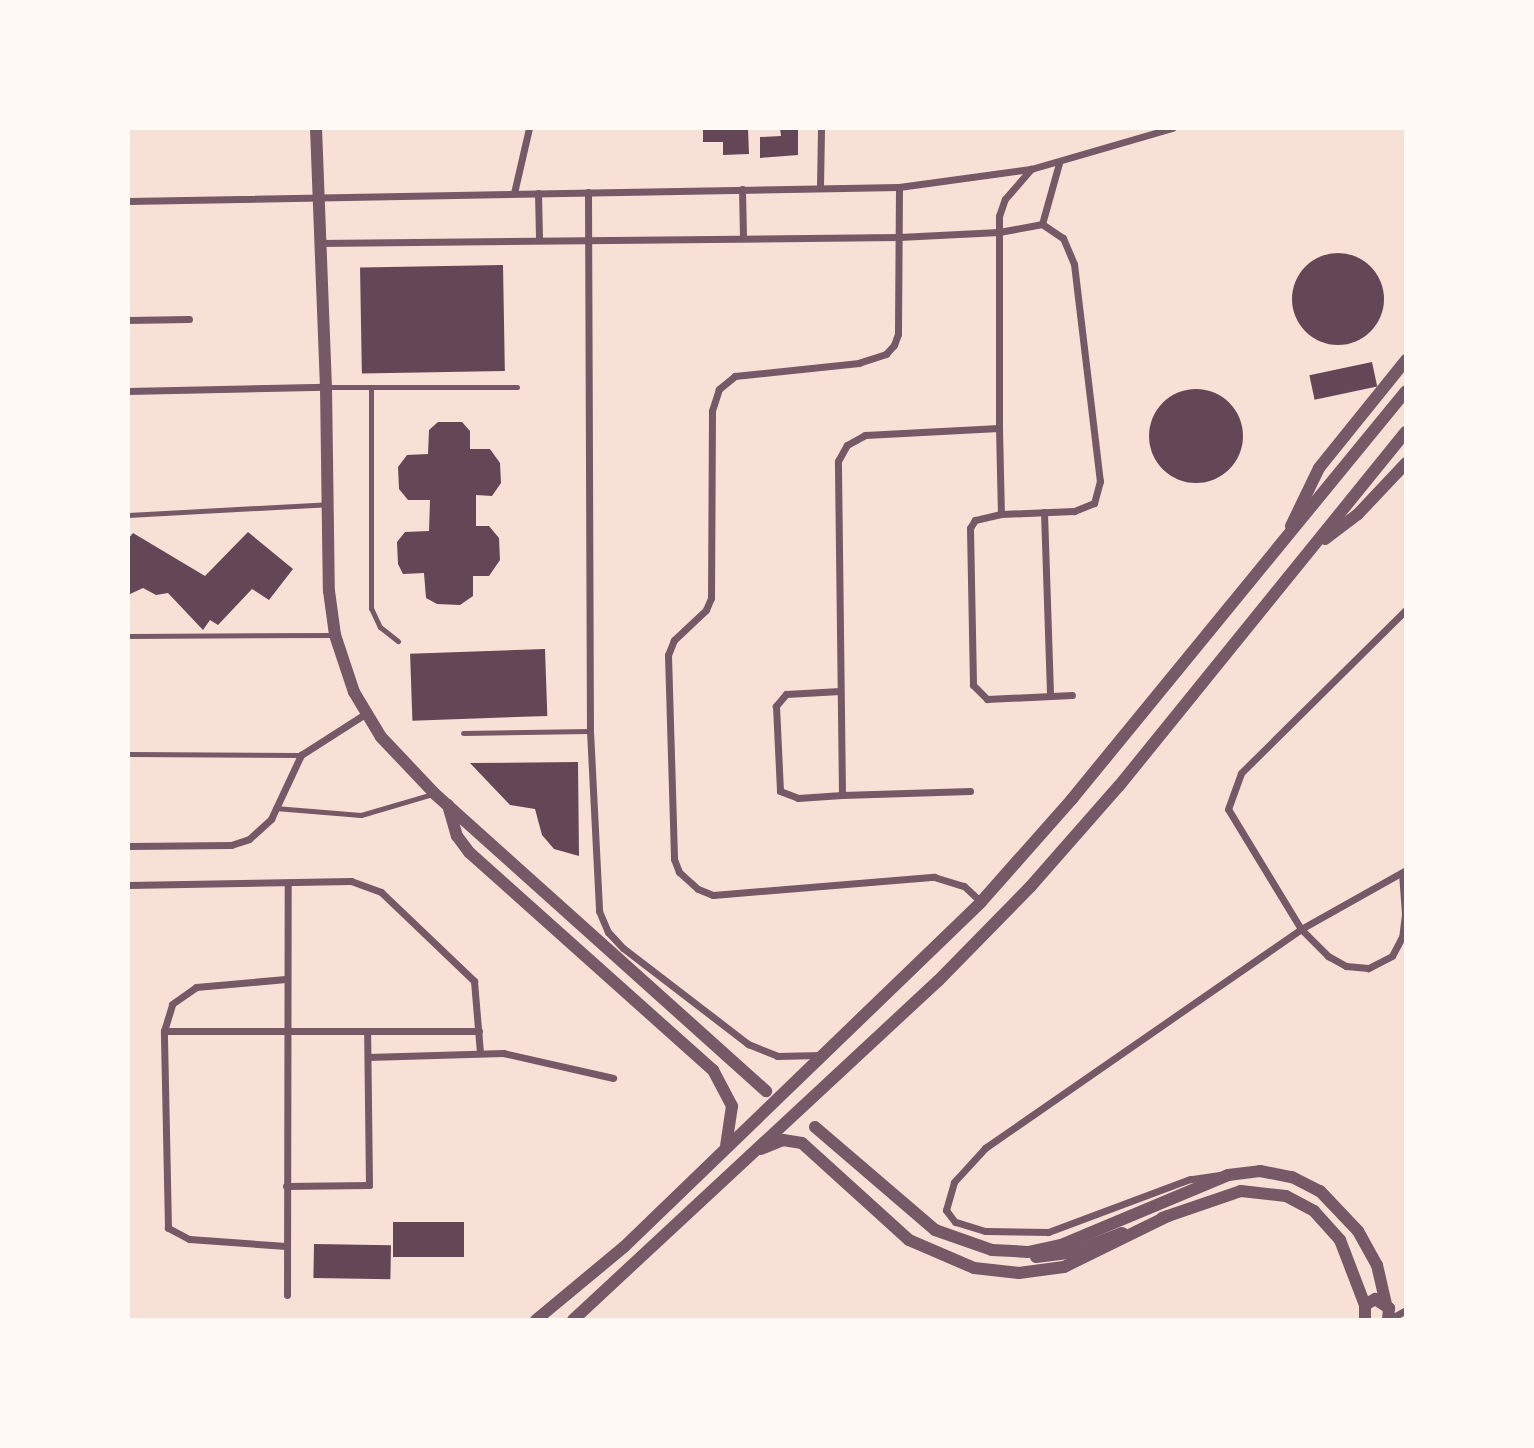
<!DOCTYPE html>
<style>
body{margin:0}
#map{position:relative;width:1534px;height:1448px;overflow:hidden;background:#f7e1d7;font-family:Manrope,sans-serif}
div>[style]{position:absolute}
.building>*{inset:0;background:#644757;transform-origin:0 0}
.round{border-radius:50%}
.service>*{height:5px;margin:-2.5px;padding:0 2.5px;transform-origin:2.5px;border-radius:2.5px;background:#755966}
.minor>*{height:7px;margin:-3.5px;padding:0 3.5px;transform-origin:3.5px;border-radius:3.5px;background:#755966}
.tertiary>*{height:12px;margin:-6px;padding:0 6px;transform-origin:6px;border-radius:6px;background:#755966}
span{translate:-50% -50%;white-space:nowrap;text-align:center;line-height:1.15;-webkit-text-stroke:7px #fffaf5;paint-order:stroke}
.frame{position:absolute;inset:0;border:130px solid #fffaf5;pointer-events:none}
</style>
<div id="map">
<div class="building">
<i style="clip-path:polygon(703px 128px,748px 128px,749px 154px,723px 155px,723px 142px,703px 142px)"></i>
<i style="clip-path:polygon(780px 128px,798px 128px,798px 155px,760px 158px,760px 137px,781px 136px)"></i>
<i class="round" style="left:1292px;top:253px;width:92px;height:92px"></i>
<i style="left:503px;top:265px;width:106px;height:143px;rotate:89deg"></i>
<i style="left:1372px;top:362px;width:25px;height:64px;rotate:78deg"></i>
<i class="round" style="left:1149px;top:389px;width:94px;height:94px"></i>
<i style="clip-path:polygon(438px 422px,462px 422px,470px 431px,470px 449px,490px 449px,500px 463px,501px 483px,492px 496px,476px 495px,476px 526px,489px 526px,499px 538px,500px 560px,489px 576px,473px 576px,473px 596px,460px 605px,437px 604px,426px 598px,424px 573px,403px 574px,398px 564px,397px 542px,405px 532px,429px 531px,430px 500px,408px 500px,399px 489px,398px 467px,407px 455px,428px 454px,429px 430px)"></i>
<i style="clip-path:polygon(248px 532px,293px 569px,269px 600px,252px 589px,218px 625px,210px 620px,203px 630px,168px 593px,156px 595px,143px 588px,128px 595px,128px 539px,133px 533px,205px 576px)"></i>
<i style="left:545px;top:649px;width:67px;height:135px;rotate:88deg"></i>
<i style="clip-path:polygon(578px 762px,579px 856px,554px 849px,542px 835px,535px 809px,510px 805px,470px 763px)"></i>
<i style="left:464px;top:1222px;width:35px;height:71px;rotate:90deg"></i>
<i style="left:314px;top:1244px;width:77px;height:34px;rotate:1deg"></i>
</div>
<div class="service">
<i style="left:326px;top:387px;width:191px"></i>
<i style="left:371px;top:390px;width:218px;rotate:90deg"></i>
<i style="left:371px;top:608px;width:21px;rotate:65deg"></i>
<i style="left:380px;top:627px;width:23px;rotate:38deg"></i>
<i style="left:128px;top:515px;width:200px;rotate:-3.1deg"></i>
<i style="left:128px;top:636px;width:207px;rotate:-0.3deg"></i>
<i style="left:463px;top:733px;width:127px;rotate:-0.9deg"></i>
<i style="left:128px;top:754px;width:173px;rotate:0.3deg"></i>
<i style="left:275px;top:808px;width:86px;rotate:4.7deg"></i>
<i style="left:361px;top:815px;width:75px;rotate:-16.3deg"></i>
</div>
<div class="minor">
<i style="left:820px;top:187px;width:59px;rotate:-89deg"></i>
<i style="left:899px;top:187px;width:147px;rotate:90.4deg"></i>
<i style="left:898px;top:334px;width:12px;rotate:110deg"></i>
<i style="left:894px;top:345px;width:12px;rotate:132deg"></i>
<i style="left:886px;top:354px;width:28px;rotate:162deg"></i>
<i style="left:859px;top:363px;width:125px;rotate:174deg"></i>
<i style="left:735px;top:376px;width:21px;rotate:141deg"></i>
<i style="left:719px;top:389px;width:23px;rotate:108deg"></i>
<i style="left:712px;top:411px;width:187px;rotate:90.3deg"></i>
<i style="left:711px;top:598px;width:13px;rotate:113deg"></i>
<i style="left:706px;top:610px;width:44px;rotate:136.8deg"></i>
<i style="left:674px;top:640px;width:16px;rotate:112deg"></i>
<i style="left:668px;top:655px;width:204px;rotate:88.3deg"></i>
<i style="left:674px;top:859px;width:14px;rotate:69deg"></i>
<i style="left:679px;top:872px;width:25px;rotate:42deg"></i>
<i style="left:698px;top:889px;width:16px;rotate:22deg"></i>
<i style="left:713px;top:895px;width:222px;rotate:-4.7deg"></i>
<i style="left:934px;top:877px;width:31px;rotate:17deg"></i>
<i style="left:964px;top:886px;width:23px;rotate:43deg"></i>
<i style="left:742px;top:189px;width:48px;rotate:88.8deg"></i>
<i style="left:588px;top:192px;width:539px;rotate:89.79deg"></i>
<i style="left:590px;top:731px;width:180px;rotate:87.1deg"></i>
<i style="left:599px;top:911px;width:23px;rotate:67deg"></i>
<i style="left:608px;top:932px;width:22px;rotate:47deg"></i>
<i style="left:623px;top:948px;width:158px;rotate:37.5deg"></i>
<i style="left:748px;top:1044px;width:31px;rotate:22deg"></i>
<i style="left:777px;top:1056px;width:43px;rotate:-1.3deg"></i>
<i style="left:514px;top:193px;width:67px;rotate:-77deg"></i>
<i style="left:538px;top:193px;width:45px;rotate:88.7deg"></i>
<i style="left:128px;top:201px;width:771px;rotate:-1.04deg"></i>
<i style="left:899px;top:187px;width:133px;rotate:-7.8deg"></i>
<i style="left:1031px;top:169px;width:147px;rotate:-16.2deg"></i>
<i style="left:1042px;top:224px;width:25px;rotate:34deg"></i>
<i style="left:1063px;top:238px;width:28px;rotate:67deg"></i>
<i style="left:1074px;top:264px;width:219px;rotate:83.2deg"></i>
<i style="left:1100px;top:481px;width:23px;rotate:105deg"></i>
<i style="left:1094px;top:503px;width:22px;rotate:158deg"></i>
<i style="left:1074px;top:511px;width:73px;rotate:177.6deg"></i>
<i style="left:1001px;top:514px;width:27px;rotate:167deg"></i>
<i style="left:975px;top:520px;width:9px;rotate:122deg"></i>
<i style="left:970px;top:528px;width:157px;rotate:88.9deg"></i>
<i style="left:973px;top:685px;width:20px;rotate:45deg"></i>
<i style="left:987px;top:699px;width:85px;rotate:-2.7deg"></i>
<i style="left:1042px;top:224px;width:63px;rotate:-74.4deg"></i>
<i style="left:319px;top:243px;width:580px;rotate:-0.59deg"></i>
<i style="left:899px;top:237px;width:100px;rotate:-2.9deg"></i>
<i style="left:999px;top:232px;width:44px;rotate:-10.5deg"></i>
<i style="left:128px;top:320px;width:61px;rotate:-0.9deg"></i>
<i style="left:128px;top:391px;width:198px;rotate:-1.2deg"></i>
<i style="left:999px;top:428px;width:86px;rotate:88.7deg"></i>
<i style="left:1044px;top:512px;width:183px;rotate:88.1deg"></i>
<i style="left:840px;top:691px;width:54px;rotate:176.8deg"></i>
<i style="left:786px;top:694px;width:16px;rotate:130deg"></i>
<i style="left:776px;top:706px;width:85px;rotate:87.3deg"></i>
<i style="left:780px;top:791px;width:19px;rotate:21deg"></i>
<i style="left:798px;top:798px;width:44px;rotate:-3.9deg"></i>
<i style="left:970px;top:791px;width:128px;rotate:178.2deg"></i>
<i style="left:842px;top:795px;width:334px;rotate:-90.7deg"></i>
<i style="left:838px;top:461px;width:18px;rotate:-61deg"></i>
<i style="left:847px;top:445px;width:21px;rotate:-29deg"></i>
<i style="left:865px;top:435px;width:134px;rotate:-3deg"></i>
<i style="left:999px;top:428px;width:212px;rotate:-90deg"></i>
<i style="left:999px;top:216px;width:18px;rotate:-71deg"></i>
<i style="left:1005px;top:199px;width:40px;rotate:-49deg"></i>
<i style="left:128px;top:846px;width:103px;rotate:-0.6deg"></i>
<i style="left:231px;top:845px;width:19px;rotate:-18deg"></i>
<i style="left:249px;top:839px;width:30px;rotate:-42deg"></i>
<i style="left:271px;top:819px;width:71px;rotate:-64.9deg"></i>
<i style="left:301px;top:755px;width:76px;rotate:-32.6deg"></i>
<i style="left:1402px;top:873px;width:41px;rotate:85.8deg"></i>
<i style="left:1405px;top:914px;width:23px;rotate:97deg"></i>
<i style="left:1402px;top:937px;width:21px;rotate:118deg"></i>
<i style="left:1392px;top:956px;width:27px;rotate:153deg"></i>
<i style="left:1368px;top:968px;width:22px;rotate:-175deg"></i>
<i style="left:1346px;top:966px;width:21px;rotate:-151deg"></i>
<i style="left:1328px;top:956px;width:38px;rotate:-135deg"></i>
<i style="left:1301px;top:929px;width:140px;rotate:-121.3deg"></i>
<i style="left:1228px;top:809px;width:38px;rotate:-70deg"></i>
<i style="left:1241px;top:773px;width:232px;rotate:-44.7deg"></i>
<i style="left:128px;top:885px;width:223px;rotate:-1deg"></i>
<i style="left:351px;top:881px;width:32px;rotate:20deg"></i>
<i style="left:381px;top:892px;width:129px;rotate:43.7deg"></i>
<i style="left:474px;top:981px;width:72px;rotate:85.2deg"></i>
<i style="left:164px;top:1031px;width:315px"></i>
<i style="left:368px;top:1057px;width:135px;rotate:-1.7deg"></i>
<i style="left:503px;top:1053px;width:113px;rotate:12.8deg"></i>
<i style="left:1220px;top:1175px;width:30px;rotate:172deg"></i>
<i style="left:1190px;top:1179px;width:152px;rotate:159.5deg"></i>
<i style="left:1048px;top:1232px;width:63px;rotate:-179.1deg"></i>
<i style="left:985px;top:1231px;width:31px;rotate:-163deg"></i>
<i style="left:955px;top:1222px;width:15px;rotate:-127deg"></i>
<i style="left:946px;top:1210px;width:29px;rotate:-74deg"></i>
<i style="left:954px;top:1182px;width:46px;rotate:-47.6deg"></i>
<i style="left:985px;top:1148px;width:384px;rotate:-34.7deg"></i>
<i style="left:1301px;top:929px;width:120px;rotate:-29.3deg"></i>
<i style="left:286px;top:1186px;width:83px;rotate:-0.7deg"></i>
<i style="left:369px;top:1185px;width:154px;rotate:-90.7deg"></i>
<i style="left:286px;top:1246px;width:97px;rotate:-175.9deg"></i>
<i style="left:189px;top:1239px;width:24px;rotate:-152deg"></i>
<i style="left:168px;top:1228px;width:197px;rotate:-91.2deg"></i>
<i style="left:164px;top:1031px;width:28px;rotate:-73deg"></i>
<i style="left:172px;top:1004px;width:29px;rotate:-35deg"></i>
<i style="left:196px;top:987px;width:90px;rotate:-5.1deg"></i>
<i style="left:287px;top:1295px;width:411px;rotate:-89.9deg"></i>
<i style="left:1388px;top:1320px;width:21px;rotate:-29deg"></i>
</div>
<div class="tertiary">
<i style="left:316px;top:128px;width:259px;rotate:87.8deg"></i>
<i style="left:326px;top:387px;width:204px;rotate:89.2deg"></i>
<i style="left:329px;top:591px;width:44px;rotate:82.2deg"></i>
<i style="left:335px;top:635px;width:60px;rotate:71.6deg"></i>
<i style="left:354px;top:692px;width:52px;rotate:59deg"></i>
<i style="left:381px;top:737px;width:79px;rotate:46.5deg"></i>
<i style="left:435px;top:794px;width:445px;rotate:41.9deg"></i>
<i style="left:1291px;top:526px;width:64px;rotate:-64.2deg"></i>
<i style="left:1319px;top:468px;width:139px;rotate:-51.1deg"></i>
<i style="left:1325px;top:539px;width:41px;rotate:-37.1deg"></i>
<i style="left:1358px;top:514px;width:70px;rotate:-46.7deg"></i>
<i style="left:448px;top:805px;width:32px;rotate:74deg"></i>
<i style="left:457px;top:836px;width:21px;rotate:53deg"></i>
<i style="left:470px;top:853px;width:326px;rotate:41.8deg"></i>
<i style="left:713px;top:1070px;width:41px;rotate:62.2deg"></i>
<i style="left:732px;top:1106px;width:40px;rotate:98.5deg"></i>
<i style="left:815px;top:1127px;width:158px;rotate:40.6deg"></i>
<i style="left:935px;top:1230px;width:60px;rotate:19.3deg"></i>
<i style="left:992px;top:1250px;width:36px;rotate:3deg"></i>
<i style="left:1028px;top:1252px;width:34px;rotate:-12deg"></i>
<i style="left:1061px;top:1245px;width:181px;rotate:-22.7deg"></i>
<i style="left:1228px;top:1175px;width:32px;rotate:-7deg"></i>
<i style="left:1260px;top:1171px;width:33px;rotate:11deg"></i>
<i style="left:1292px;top:1177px;width:31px;rotate:27deg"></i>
<i style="left:1320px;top:1191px;width:55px;rotate:46.5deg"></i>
<i style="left:1358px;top:1231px;width:39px;rotate:61deg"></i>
<i style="left:1377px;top:1265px;width:39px;rotate:77deg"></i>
<i style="left:761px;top:1149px;width:24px;rotate:-22deg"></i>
<i style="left:783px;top:1140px;width:19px;rotate:9deg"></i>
<i style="left:802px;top:1143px;width:144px;rotate:42.2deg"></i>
<i style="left:909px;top:1240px;width:71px;rotate:23.3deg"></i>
<i style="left:974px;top:1268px;width:45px;rotate:6.3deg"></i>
<i style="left:1019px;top:1273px;width:45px;rotate:-7.6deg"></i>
<i style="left:1064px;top:1267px;width:116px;rotate:-26.1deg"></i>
<i style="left:1162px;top:1218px;width:83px;rotate:-18.9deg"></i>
<i style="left:1241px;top:1191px;width:45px;rotate:6.3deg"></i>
<i style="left:1286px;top:1196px;width:32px;rotate:28deg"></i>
<i style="left:1314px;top:1211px;width:39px;rotate:48deg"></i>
<i style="left:1340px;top:1240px;width:70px;rotate:69deg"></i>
<i style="left:1036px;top:1257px;width:34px;rotate:-7deg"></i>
<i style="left:1070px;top:1253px;width:56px;rotate:-21deg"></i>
<i style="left:536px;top:1320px;width:114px;rotate:-39.7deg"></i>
<i style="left:624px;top:1247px;width:496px;rotate:-44deg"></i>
<i style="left:981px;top:902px;width:137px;rotate:-48.5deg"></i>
<i style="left:1072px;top:799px;width:527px;rotate:-50.7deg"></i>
<i style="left:573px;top:1320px;width:498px;rotate:-42.9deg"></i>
<i style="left:938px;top:981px;width:133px;rotate:-45.6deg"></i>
<i style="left:1031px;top:886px;width:133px;rotate:-48.7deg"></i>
<i style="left:1119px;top:786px;width:456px;rotate:-51deg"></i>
<i style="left:1365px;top:1320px;width:15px;rotate:-90deg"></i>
<i style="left:1365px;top:1305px;width:12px;rotate:-31deg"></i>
<i style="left:1375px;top:1299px;width:17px;rotate:33deg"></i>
<i style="left:1389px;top:1308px;width:12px;rotate:95deg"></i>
</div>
<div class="frame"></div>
</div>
